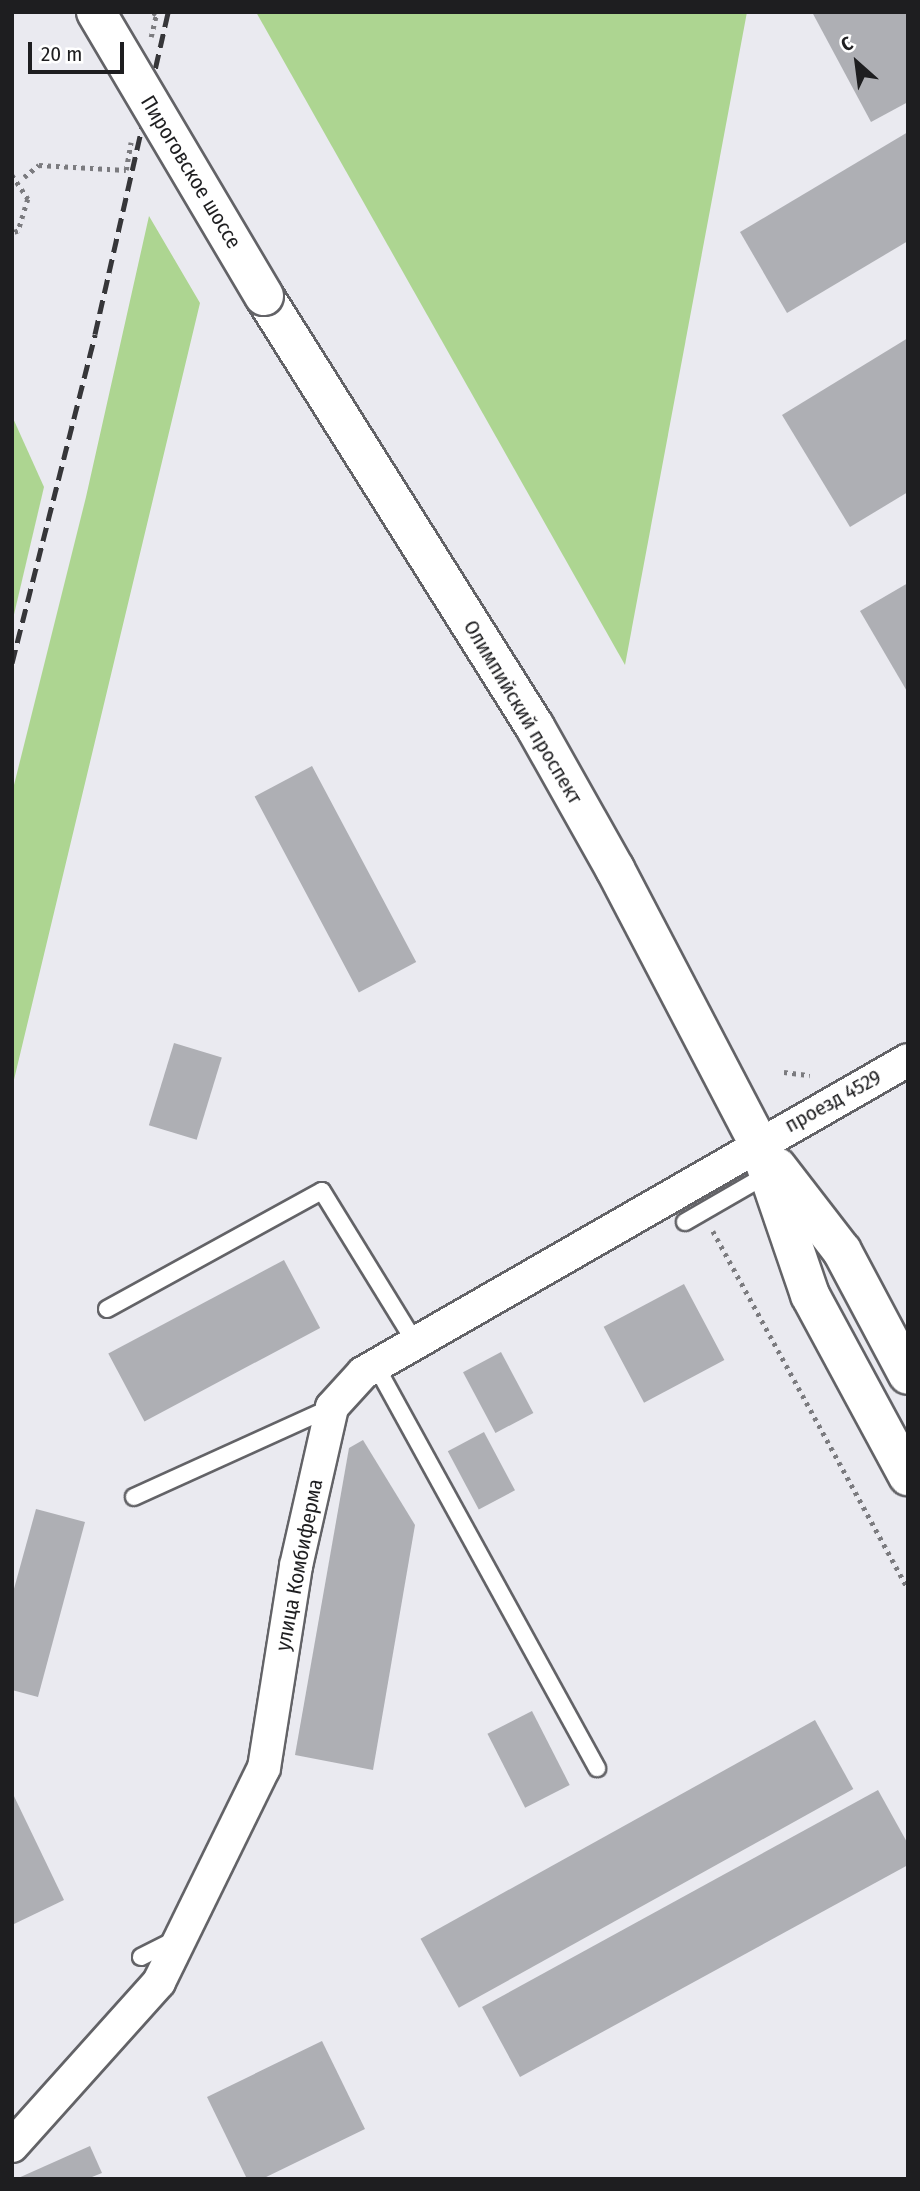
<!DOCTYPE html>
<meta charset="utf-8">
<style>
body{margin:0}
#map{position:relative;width:920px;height:2191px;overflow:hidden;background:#eaeaf0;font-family:"Fira Sans Condensed",sans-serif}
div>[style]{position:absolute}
.green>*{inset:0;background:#add591}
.building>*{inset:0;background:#aeafb4;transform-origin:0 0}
.path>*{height:4.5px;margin-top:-2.25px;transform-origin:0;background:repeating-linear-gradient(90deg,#7b7b7f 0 3.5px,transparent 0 8.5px)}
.roads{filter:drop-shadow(2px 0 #636367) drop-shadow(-2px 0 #636367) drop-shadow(0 2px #636367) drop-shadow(0 -2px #636367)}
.service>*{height:16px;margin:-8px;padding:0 8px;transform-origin:8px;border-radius:8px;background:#fff}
.minor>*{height:32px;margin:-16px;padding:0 16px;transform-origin:16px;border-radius:16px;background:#fff}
.secondary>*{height:38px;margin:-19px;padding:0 19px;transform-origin:19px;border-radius:19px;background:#fff}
.rail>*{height:5px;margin-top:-2.5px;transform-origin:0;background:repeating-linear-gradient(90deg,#363639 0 14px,transparent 0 21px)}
.bridges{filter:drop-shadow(2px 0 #636367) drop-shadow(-2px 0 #636367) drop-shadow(0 2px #636367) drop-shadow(0 -2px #636367)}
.secondary-bridge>*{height:38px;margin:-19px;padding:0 19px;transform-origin:19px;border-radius:19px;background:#fff}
span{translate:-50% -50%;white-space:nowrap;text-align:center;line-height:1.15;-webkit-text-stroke:5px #fff;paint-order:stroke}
.street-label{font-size:21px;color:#1e1e20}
.frame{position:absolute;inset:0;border:14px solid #1e1e20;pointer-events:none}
.north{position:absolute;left:822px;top:28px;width:70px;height:70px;-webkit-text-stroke:5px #fff;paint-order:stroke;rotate:332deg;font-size:19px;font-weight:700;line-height:28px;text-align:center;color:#1e1e20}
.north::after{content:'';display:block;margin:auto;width:24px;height:32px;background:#1e1e20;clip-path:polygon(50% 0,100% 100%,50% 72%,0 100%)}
.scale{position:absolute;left:28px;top:42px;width:96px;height:32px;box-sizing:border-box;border:4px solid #1e1e20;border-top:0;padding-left:9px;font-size:21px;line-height:24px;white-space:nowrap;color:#1e1e20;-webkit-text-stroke:5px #fff;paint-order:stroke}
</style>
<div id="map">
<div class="green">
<i style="clip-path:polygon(256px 12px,747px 12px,625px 665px)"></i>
<i style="clip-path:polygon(149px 216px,200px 303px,12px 1088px,12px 793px,86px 497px)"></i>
<i style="clip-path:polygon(12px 416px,44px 487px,12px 623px)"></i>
</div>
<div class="building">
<i style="clip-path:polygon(812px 12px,908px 12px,908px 102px,871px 122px)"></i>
<i style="clip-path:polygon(908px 132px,908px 241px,787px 313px,740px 232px)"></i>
<i style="clip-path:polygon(908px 338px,908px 492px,850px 527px,782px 415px)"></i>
<i style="clip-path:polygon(908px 583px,908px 693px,860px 611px)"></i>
<i style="left:312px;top:766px;width:222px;height:65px;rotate:62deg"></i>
<i style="left:174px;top:1043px;width:50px;height:86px;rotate:17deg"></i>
<i style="left:284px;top:1260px;width:77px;height:199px;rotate:62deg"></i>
<i style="left:684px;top:1284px;width:86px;height:91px;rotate:62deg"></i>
<i style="left:501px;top:1352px;width:69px;height:43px;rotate:62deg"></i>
<i style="left:484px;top:1432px;width:66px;height:41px;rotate:62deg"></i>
<i style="clip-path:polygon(363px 1440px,415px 1525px,373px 1770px,295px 1755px,349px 1448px)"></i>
<i style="clip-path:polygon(36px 1509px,85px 1522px,38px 1697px,12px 1690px,12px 1596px)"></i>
<i style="left:532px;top:1711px;width:83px;height:50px;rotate:63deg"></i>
<i style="left:815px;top:1720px;width:79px;height:451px;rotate:61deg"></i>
<i style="clip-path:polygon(878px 1790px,908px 1844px,908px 1865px,520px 2077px,482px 2007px)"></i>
<i style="clip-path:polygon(12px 1792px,64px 1900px,14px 1924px,12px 1919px)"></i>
<i style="clip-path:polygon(322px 2041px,365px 2129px,262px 2179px,247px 2179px,207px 2097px)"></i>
<i style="clip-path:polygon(90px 2146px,102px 2173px,87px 2179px,16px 2179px)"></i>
</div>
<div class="path">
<i style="left:151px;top:37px;width:23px;rotate:-77deg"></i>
<i style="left:156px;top:15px;width:5px;rotate:-143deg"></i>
<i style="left:12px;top:175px;width:29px;rotate:56deg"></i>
<i style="left:28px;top:199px;width:34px;rotate:107deg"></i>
<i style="left:18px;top:231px;width:6px;rotate:162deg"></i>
<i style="left:24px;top:177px;width:19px;rotate:-39deg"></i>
<i style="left:39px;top:165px;width:87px;rotate:3.3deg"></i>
<i style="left:126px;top:170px;width:28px;rotate:-80deg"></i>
<i style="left:784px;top:1072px;width:26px;rotate:7deg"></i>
<i style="left:713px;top:1231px;width:408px;rotate:61.4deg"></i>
</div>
<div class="roads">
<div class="service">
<i style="left:685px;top:1222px;width:96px;rotate:-30deg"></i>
<i style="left:107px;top:1309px;width:245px;rotate:-28.8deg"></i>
<i style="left:322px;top:1191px;width:183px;rotate:58.4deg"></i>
<i style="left:376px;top:1366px;width:459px;rotate:61.2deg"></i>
<i style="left:134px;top:1497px;width:217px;rotate:-24.4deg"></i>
<i style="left:141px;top:1957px;width:39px;rotate:-27deg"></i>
</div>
<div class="minor">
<i style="left:12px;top:2146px;width:220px;rotate:-48.1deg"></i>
<i style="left:159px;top:1982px;width:238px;rotate:-63.9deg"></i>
<i style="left:264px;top:1768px;width:205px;rotate:-81deg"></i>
<i style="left:296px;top:1566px;width:163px;rotate:-77.2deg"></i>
<i style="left:332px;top:1407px;width:46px;rotate:-47.6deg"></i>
<i style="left:363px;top:1373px;width:628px;rotate:-29.87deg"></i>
</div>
<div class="secondary">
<i style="left:264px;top:296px;width:509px;rotate:57.84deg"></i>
<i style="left:535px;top:727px;width:163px;rotate:60.6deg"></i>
<i style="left:615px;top:869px;width:309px;rotate:62.4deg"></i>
<i style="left:758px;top:1143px;width:161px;rotate:71.1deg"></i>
<i style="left:810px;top:1295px;width:206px;rotate:61.6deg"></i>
<i style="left:777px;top:1167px;width:106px;rotate:52.3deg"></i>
<i style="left:842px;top:1251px;width:140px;rotate:62deg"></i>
</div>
</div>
<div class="rail">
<i style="left:12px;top:663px;width:339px;rotate:-75.8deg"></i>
<i style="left:95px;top:334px;width:330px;rotate:-77.2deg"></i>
</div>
<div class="bridges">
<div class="secondary-bridge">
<i style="left:96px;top:12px;width:330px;rotate:59.4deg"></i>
</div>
</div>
<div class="street-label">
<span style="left:191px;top:172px;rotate:59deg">Пироговское шоссе</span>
<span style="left:523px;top:712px;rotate:59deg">Олимпийский проспект</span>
<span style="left:833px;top:1101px;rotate:-29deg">проезд 4529</span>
<span style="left:299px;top:1565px;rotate:-79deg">улица Комбиферма</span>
</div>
<div class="frame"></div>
<div class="north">С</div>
<div class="scale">20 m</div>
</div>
